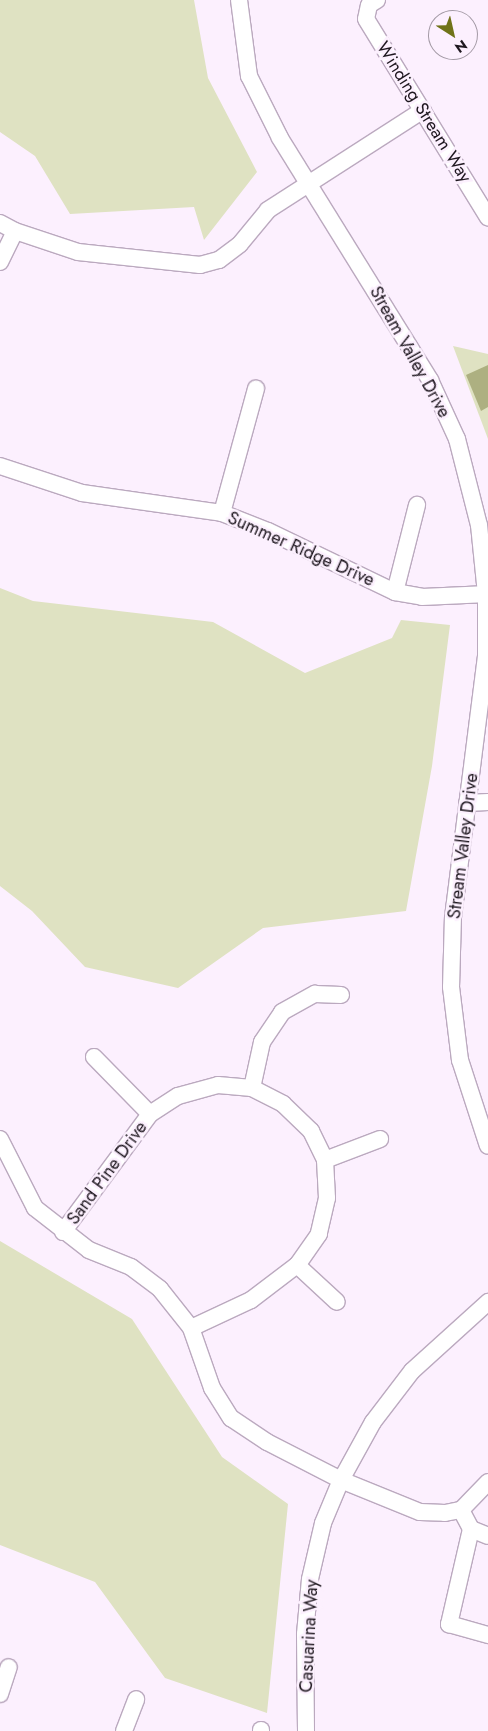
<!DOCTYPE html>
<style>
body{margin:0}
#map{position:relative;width:488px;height:1731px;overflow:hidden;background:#fcf0fe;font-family:Jost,sans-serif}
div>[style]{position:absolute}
.green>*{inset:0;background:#dfe2c2}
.water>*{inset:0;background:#adb081}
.roads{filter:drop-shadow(1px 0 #bba9bf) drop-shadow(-1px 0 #bba9bf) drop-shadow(0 1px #bba9bf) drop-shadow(0 -1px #bba9bf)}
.minor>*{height:16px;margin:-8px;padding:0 8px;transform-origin:8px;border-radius:8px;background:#fff}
span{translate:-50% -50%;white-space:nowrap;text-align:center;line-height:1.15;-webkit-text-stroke:5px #fcf0fe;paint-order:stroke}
.street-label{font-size:18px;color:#1e171f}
.north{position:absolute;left:428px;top:10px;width:50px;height:50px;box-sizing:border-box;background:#fcf0fe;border:1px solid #a399a5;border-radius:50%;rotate:145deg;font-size:14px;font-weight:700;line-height:20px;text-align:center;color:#1e171f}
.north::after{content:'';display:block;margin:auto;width:18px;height:22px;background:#707319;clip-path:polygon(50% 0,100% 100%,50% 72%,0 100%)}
</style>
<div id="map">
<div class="green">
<i style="clip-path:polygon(0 0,194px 0,208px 78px,257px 172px,204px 240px,194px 207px,70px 214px,35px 156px,0 132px)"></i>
<i style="clip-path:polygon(453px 346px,488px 354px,488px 439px)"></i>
<i style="clip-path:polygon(0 588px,33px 601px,213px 622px,305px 673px,392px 638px,401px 620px,450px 625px,432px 766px,406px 911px,263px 928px,178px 988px,85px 967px,32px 911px,0 886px)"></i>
<i style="clip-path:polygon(0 1241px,132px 1319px,222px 1457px,288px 1504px,267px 1713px,165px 1678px,95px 1582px,0 1545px)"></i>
</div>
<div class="water">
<i style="clip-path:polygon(488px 365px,488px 407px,481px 411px,466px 375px)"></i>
</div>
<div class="roads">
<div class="minor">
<i style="left:239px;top:0;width:77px;rotate:82.5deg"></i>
<i style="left:249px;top:76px;width:69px;rotate:63.4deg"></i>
<i style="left:280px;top:138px;width:285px;rotate:58.2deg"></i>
<i style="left:430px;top:380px;width:65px;rotate:65.4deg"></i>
<i style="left:457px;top:439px;width:89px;rotate:75.7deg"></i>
<i style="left:479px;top:525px;width:69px;rotate:84.2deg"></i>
<i style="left:486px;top:594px;width:62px;rotate:90deg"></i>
<i style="left:486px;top:656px;width:262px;rotate:97.2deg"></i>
<i style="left:453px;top:916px;width:71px;rotate:91.6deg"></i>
<i style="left:451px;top:987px;width:74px;rotate:83deg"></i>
<i style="left:460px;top:1060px;width:90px;rotate:72deg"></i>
<i style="left:377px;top:0;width:9px;rotate:148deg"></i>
<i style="left:369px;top:5px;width:14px;rotate:102deg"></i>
<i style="left:366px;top:19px;width:233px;rotate:58.4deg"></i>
<i style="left:0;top:223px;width:17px;rotate:28deg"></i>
<i style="left:15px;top:231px;width:66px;rotate:18.4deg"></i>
<i style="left:78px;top:252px;width:123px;rotate:6.1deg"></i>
<i style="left:200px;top:265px;width:20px;rotate:-15deg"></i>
<i style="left:219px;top:260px;width:26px;rotate:-37deg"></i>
<i style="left:240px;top:244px;width:44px;rotate:-50.5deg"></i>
<i style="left:268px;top:210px;width:184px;rotate:-32.8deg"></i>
<i style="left:0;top:262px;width:34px;rotate:-64deg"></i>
<i style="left:0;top:466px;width:86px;rotate:18.2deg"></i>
<i style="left:82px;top:493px;width:141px;rotate:8.1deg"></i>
<i style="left:222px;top:513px;width:49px;rotate:21.4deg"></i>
<i style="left:268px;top:531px;width:141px;rotate:25.7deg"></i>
<i style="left:395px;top:592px;width:27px;rotate:10deg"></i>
<i style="left:422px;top:597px;width:66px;rotate:-2.6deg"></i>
<i style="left:222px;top:513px;width:129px;rotate:-74.7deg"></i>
<i style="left:395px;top:592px;width:90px;rotate:-75.8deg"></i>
<i style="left:467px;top:803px;width:21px;rotate:-3deg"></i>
<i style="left:94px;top:1057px;width:80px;rotate:45.5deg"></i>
<i style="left:252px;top:1088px;width:47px;rotate:-77.7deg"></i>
<i style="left:262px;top:1042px;width:36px;rotate:-56deg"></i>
<i style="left:282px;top:1012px;width:38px;rotate:-29deg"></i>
<i style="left:315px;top:994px;width:26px;rotate:2deg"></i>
<i style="left:0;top:1139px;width:77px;rotate:63.1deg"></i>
<i style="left:35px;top:1208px;width:68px;rotate:37.9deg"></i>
<i style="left:89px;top:1250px;width:45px;rotate:22deg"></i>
<i style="left:131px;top:1267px;width:36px;rotate:37deg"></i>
<i style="left:160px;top:1289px;width:50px;rotate:51.5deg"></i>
<i style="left:191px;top:1328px;width:64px;rotate:70.7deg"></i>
<i style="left:212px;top:1388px;width:36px;rotate:58deg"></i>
<i style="left:231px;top:1418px;width:43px;rotate:33.7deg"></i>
<i style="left:267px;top:1442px;width:83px;rotate:27.2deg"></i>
<i style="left:341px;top:1480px;width:85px;rotate:22.1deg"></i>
<i style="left:420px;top:1512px;width:25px;rotate:2deg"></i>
<i style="left:445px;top:1513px;width:16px;rotate:-11deg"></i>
<i style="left:461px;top:1510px;width:39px;rotate:-46deg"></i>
<i style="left:325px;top:1160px;width:59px;rotate:-20.9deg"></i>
<i style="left:63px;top:1232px;width:147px;rotate:-53.6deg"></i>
<i style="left:150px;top:1114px;width:33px;rotate:-33deg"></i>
<i style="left:178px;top:1096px;width:41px;rotate:-15.4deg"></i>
<i style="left:218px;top:1085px;width:34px;rotate:5deg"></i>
<i style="left:252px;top:1088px;width:35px;rotate:27deg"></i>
<i style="left:283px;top:1104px;width:39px;rotate:44deg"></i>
<i style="left:311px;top:1131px;width:32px;rotate:64deg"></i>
<i style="left:325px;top:1160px;width:38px;rotate:87deg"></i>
<i style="left:327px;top:1198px;width:37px;rotate:103deg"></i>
<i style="left:319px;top:1234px;width:38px;rotate:125deg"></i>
<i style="left:297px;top:1265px;width:58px;rotate:142.7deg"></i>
<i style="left:251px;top:1300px;width:66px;rotate:155deg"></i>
<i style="left:297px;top:1265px;width:54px;rotate:42.8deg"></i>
<i style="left:461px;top:1510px;width:21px;rotate:62deg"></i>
<i style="left:471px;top:1529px;width:98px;rotate:103deg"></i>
<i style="left:449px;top:1624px;width:41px;rotate:15.8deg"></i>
<i style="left:471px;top:1529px;width:18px;rotate:22deg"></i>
<i style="left:0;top:1694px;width:28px;rotate:-72deg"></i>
<i style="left:124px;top:1731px;width:34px;rotate:-69deg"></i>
<i style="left:261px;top:1731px;width:1px;rotate:-90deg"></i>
<i style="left:306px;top:1731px;width:97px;rotate:-90.6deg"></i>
<i style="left:305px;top:1634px;width:55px;rotate:-84.8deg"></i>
<i style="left:310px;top:1579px;width:57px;rotate:-76.9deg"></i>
<i style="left:323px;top:1523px;width:47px;rotate:-67.3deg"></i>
<i style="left:341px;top:1480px;width:66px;rotate:-61.1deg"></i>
<i style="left:373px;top:1422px;width:64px;rotate:-52.6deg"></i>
<i style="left:412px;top:1371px;width:103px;rotate:-42.2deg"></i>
</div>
</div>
<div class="street-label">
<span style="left:424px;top:112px;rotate:58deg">Winding Stream Way</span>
<span style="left:410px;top:352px;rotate:61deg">Stream Valley Drive</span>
<span style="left:301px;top:549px;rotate:24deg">Summer Ridge Drive</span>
<span style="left:463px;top:846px;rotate:-83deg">Stream Valley Drive</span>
<span style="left:107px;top:1173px;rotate:-54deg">Sand Pine Drive</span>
<span style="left:309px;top:1636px;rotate:-87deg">Casuarina Way</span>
</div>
<div class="north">N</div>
</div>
